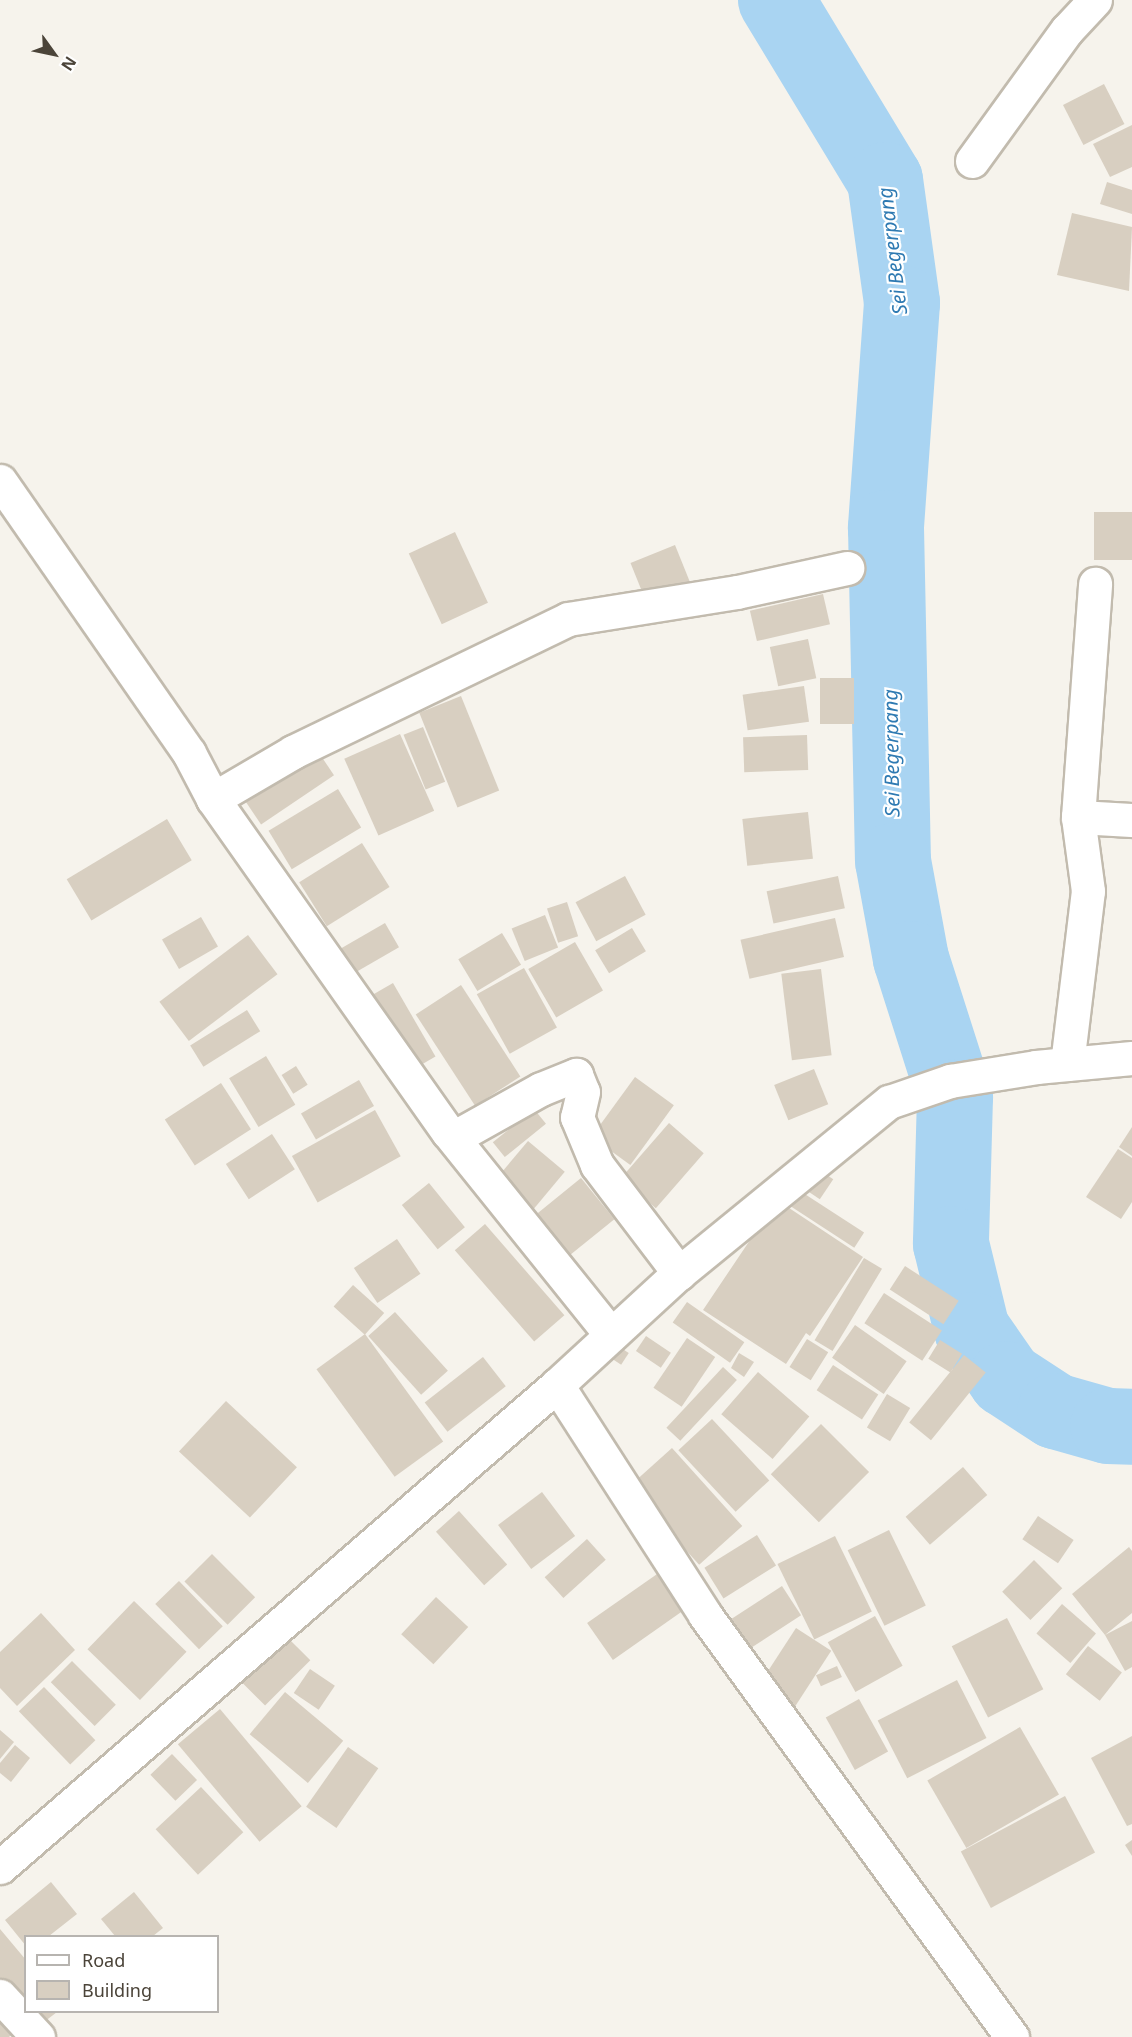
<!DOCTYPE html>
<style>
body{margin:0}
#map{position:relative;width:1132px;height:2037px;overflow:hidden;background:#f6f3ec;font-family:"Noto Sans",sans-serif}
div>[style]{position:absolute}
.river>*{height:76px;margin:-38px;padding:0 38px;transform-origin:38px;border-radius:38px;background:#a9d4f2}
.building>*{inset:0;background:#d8cfc1;transform-origin:0 0}
.roads{filter:drop-shadow(2px 0 #c2bbae) drop-shadow(-2px 0 #c2bbae) drop-shadow(0 2px #c2bbae) drop-shadow(0 -2px #c2bbae)}
.minor>*{height:33px;margin:-16.5px;padding:0 16.5px;transform-origin:16.5px;border-radius:16.5px;background:#fff}
.tertiary>*{height:33px;margin:-16.5px;padding:0 16.5px;transform-origin:16.5px;border-radius:16.5px;background:#fff}
span{translate:-50% -50%;white-space:nowrap;text-align:center;line-height:1.15;-webkit-text-stroke:4.5px #fff;paint-order:stroke}
.water-label{font-size:20px;color:#2e7ab2;font-style:italic}
.legend{position:absolute;left:24px;top:1935px;width:195px;height:78px;box-sizing:border-box;background:#fff;border:2px solid #b7b4b0;margin:0;padding:8px 10px;list-style:none;font-size:18px;color:#4b4439}
.legend li{display:flex;align-items:center;gap:12px;height:30px}
.legend b{width:30px;border:2px solid #b7b4b0}
.north{position:absolute;left:24px;top:24px;width:60px;height:60px;-webkit-text-stroke:4px #fff;paint-order:stroke;rotate:123deg;font-size:16px;font-weight:700;line-height:24px;text-align:center;color:#4b4439}
.north::after{content:'';display:block;margin:auto;width:21px;height:27px;background:#4b4439;clip-path:polygon(50% 0,100% 100%,50% 72%,0 100%)}
</style>
<div id="map">
<div class="river">
<i style="left:776px;top:0;width:210px;rotate:58.8deg"></i>
<i style="left:885px;top:180px;width:124px;rotate:82.1deg"></i>
<i style="left:902px;top:303px;width:226px;rotate:94.1deg"></i>
<i style="left:886px;top:528px;width:333px;rotate:88.8deg"></i>
<i style="left:893px;top:861px;width:100px;rotate:79.6deg"></i>
<i style="left:911px;top:959px;width:145px;rotate:72.3deg"></i>
<i style="left:955px;top:1097px;width:147px;rotate:91.6deg"></i>
<i style="left:951px;top:1244px;width:89px;rotate:76.3deg"></i>
<i style="left:972px;top:1330px;width:60px;rotate:55.2deg"></i>
<i style="left:1006px;top:1379px;width:59px;rotate:33.1deg"></i>
<i style="left:1055px;top:1411px;width:55px;rotate:15.8deg"></i>
<i style="left:1108px;top:1426px;width:24px;rotate:2deg"></i>
</div>
<div class="building">
<i style="left:1104px;top:84px;width:45px;height:46px;rotate:63deg"></i>
<i style="clip-path:polygon(1132px 125px,1132px 167px,1110px 177px,1093px 144px)"></i>
<i style="clip-path:polygon(1107px 182px,1132px 190px,1132px 214px,1100px 204px)"></i>
<i style="clip-path:polygon(1072px 213px,1132px 227px,1129px 291px,1057px 275px)"></i>
<i style="left:1094px;top:512px;width:38px;height:48px"></i>
<i style="left:455px;top:532px;width:78px;height:51px;rotate:65deg"></i>
<i style="left:675px;top:545px;width:42px;height:48px;rotate:68deg"></i>
<i style="left:823px;top:594px;width:31px;height:75px;rotate:77deg"></i>
<i style="left:808px;top:639px;width:40px;height:39px;rotate:78deg"></i>
<i style="left:820px;top:678px;width:34px;height:46px"></i>
<i style="left:804px;top:686px;width:36px;height:62px;rotate:82deg"></i>
<i style="left:461px;top:696px;width:102px;height:45px;rotate:68deg"></i>
<i style="left:423px;top:727px;width:59px;height:21px;rotate:68deg"></i>
<i style="left:400px;top:734px;width:84px;height:61px;rotate:66deg"></i>
<i style="left:807px;top:735px;width:35px;height:64px;rotate:88deg"></i>
<i style="left:315px;top:747px;width:34px;height:88px;rotate:56deg"></i>
<i style="left:338px;top:789px;width:45px;height:81px;rotate:59deg"></i>
<i style="left:808px;top:812px;width:47px;height:66px;rotate:84deg"></i>
<i style="left:167px;top:819px;width:48px;height:117px;rotate:59deg"></i>
<i style="left:362px;top:843px;width:52px;height:74px;rotate:58deg"></i>
<i style="left:625px;top:876px;width:44px;height:56px;rotate:62deg"></i>
<i style="left:838px;top:876px;width:33px;height:73px;rotate:78deg"></i>
<i style="left:567px;top:902px;width:36px;height:21px;rotate:72deg"></i>
<i style="left:545px;top:915px;width:35px;height:36px;rotate:68deg"></i>
<i style="left:201px;top:917px;width:34px;height:45px;rotate:60deg"></i>
<i style="left:835px;top:918px;width:40px;height:97px;rotate:77deg"></i>
<i style="left:385px;top:923px;width:28px;height:61px;rotate:60deg"></i>
<i style="left:632px;top:928px;width:27px;height:43px;rotate:59deg"></i>
<i style="left:502px;top:933px;width:37px;height:51px;rotate:59deg"></i>
<i style="left:248px;top:935px;width:49px;height:111px;rotate:53deg"></i>
<i style="left:575px;top:942px;width:56px;height:54px;rotate:60deg"></i>
<i style="left:524px;top:968px;width:68px;height:54px;rotate:61deg"></i>
<i style="left:821px;top:969px;width:87px;height:40px;rotate:83deg"></i>
<i style="left:393px;top:983px;width:85px;height:30px;rotate:60deg"></i>
<i style="left:461px;top:985px;width:109px;height:54px;rotate:57deg"></i>
<i style="left:247px;top:1010px;width:25px;height:67px;rotate:58deg"></i>
<i style="left:266px;top:1056px;width:57px;height:43px;rotate:59deg"></i>
<i style="left:296px;top:1066px;width:22px;height:17px;rotate:58deg"></i>
<i style="left:814px;top:1069px;width:38px;height:43px;rotate:68deg"></i>
<i style="left:635px;top:1077px;width:48px;height:74px;rotate:36deg"></i>
<i style="left:359px;top:1080px;width:30px;height:67px;rotate:60deg"></i>
<i style="left:221px;top:1083px;width:55px;height:67px;rotate:57deg"></i>
<i style="left:534px;top:1109px;width:19px;height:53px;rotate:51deg"></i>
<i style="left:375px;top:1110px;width:53px;height:95px;rotate:61deg"></i>
<i style="left:669px;top:1123px;width:46px;height:73px;rotate:41deg"></i>
<i style="clip-path:polygon(1132px 1127px,1132px 1156px,1119px 1147px)"></i>
<i style="left:272px;top:1134px;width:42px;height:55px;rotate:57deg"></i>
<i style="left:528px;top:1141px;width:48px;height:50px;rotate:40deg"></i>
<i style="clip-path:polygon(1118px 1149px,1132px 1158px,1132px 1202px,1121px 1219px,1086px 1197px)"></i>
<i style="left:815px;top:1167px;width:22px;height:24px;rotate:34deg"></i>
<i style="left:581px;top:1178px;width:53px;height:59px;rotate:51deg"></i>
<i style="left:429px;top:1183px;width:57px;height:35px;rotate:51deg"></i>
<i style="left:797px;top:1189px;width:80px;height:18px;rotate:33deg"></i>
<i style="clip-path:polygon(777px 1200px,863px 1257px,810px 1336px,806px 1333px,786px 1364px,703px 1310px)"></i>
<i style="left:485px;top:1224px;width:121px;height:40px;rotate:49deg"></i>
<i style="left:397px;top:1239px;width:42px;height:52px;rotate:56deg"></i>
<i style="left:864px;top:1258px;width:21px;height:96px;rotate:31deg"></i>
<i style="left:905px;top:1266px;width:64px;height:28px;rotate:33deg"></i>
<i style="left:353px;top:1285px;width:42px;height:29px;rotate:42deg"></i>
<i style="left:884px;top:1293px;width:69px;height:36px;rotate:33deg"></i>
<i style="left:687px;top:1302px;width:70px;height:25px;rotate:35deg"></i>
<i style="left:395px;top:1312px;width:79px;height:36px;rotate:48deg"></i>
<i style="left:855px;top:1325px;width:63px;height:40px;rotate:35deg"></i>
<i style="left:365px;top:1334px;width:133px;height:60px;rotate:54deg"></i>
<i style="left:646px;top:1336px;width:30px;height:18px;rotate:34deg"></i>
<i style="left:687px;top:1338px;width:34px;height:60px;rotate:34deg"></i>
<i style="left:807px;top:1339px;width:25px;height:33px;rotate:32deg"></i>
<i style="left:940px;top:1340px;width:26px;height:22px;rotate:32deg"></i>
<i style="left:612px;top:1342px;width:20px;height:14px;rotate:33deg"></i>
<i style="clip-path:polygon(739px 1353px,754px 1362px,744px 1377px,731px 1368px)"></i>
<i style="left:964px;top:1355px;width:28px;height:87px;rotate:39deg"></i>
<i style="left:483px;top:1357px;width:37px;height:74px;rotate:52deg"></i>
<i style="left:833px;top:1365px;width:54px;height:30px;rotate:33deg"></i>
<i style="left:723px;top:1367px;width:19px;height:83px;rotate:43deg"></i>
<i style="left:758px;top:1372px;width:68px;height:56px;rotate:41deg"></i>
<i style="left:887px;top:1394px;width:27px;height:39px;rotate:31deg"></i>
<i style="left:226px;top:1401px;width:97px;height:69px;rotate:43deg"></i>
<i style="left:712px;top:1419px;width:84px;height:46px;rotate:47deg"></i>
<i style="left:821px;top:1424px;width:68px;height:71px;rotate:45deg"></i>
<i style="left:672px;top:1448px;width:105px;height:58px;rotate:48deg"></i>
<i style="left:963px;top:1467px;width:37px;height:76px;rotate:49deg"></i>
<i style="left:542px;top:1492px;width:55px;height:55px;rotate:53deg"></i>
<i style="left:459px;top:1511px;width:72px;height:31px;rotate:48deg"></i>
<i style="left:1038px;top:1516px;width:43px;height:28px;rotate:34deg"></i>
<i style="left:889px;top:1530px;width:84px;height:46px;rotate:64deg"></i>
<i style="left:757px;top:1535px;width:36px;height:62px;rotate:58deg"></i>
<i style="left:835px;top:1536px;width:84px;height:64px;rotate:64deg"></i>
<i style="left:587px;top:1539px;width:28px;height:57px;rotate:48deg"></i>
<i style="clip-path:polygon(1129px 1547px,1132px 1551px,1132px 1613px,1105px 1635px,1132px 1621px,1132px 1667px,1125px 1671px,1105px 1635px,1072px 1594px)"></i>
<i style="left:212px;top:1554px;width:61px;height:39px;rotate:45deg"></i>
<i style="left:1034px;top:1560px;width:40px;height:45px;rotate:45deg"></i>
<i style="left:660px;top:1572px;width:45px;height:89px;rotate:55deg"></i>
<i style="left:179px;top:1581px;width:63px;height:33px;rotate:46deg"></i>
<i style="left:782px;top:1586px;width:35px;height:71px;rotate:57deg"></i>
<i style="left:436px;top:1597px;width:44px;height:51px;rotate:43deg"></i>
<i style="left:134px;top:1601px;width:73px;height:67px;rotate:44deg"></i>
<i style="left:1062px;top:1604px;width:45px;height:39px;rotate:41deg"></i>
<i style="clip-path:polygon(41px 1613px,75px 1650px,17px 1706px,0 1688px,0 1652px)"></i>
<i style="left:875px;top:1616px;width:57px;height:54px;rotate:61deg"></i>
<i style="left:1007px;top:1618px;width:80px;height:62px;rotate:63deg"></i>
<i style="left:796px;top:1628px;width:42px;height:67px;rotate:33deg"></i>
<i style="left:287px;top:1637px;width:33px;height:64px;rotate:45deg"></i>
<i style="left:1088px;top:1646px;width:43px;height:36px;rotate:38deg"></i>
<i style="left:72px;top:1661px;width:62px;height:30px;rotate:45deg"></i>
<i style="left:837px;top:1666px;width:12px;height:23px;rotate:66deg"></i>
<i style="left:310px;top:1669px;width:30px;height:29px;rotate:34deg"></i>
<i style="left:957px;top:1680px;width:65px;height:89px;rotate:63deg"></i>
<i style="left:44px;top:1687px;width:74px;height:35px;rotate:46deg"></i>
<i style="left:285px;top:1692px;width:76px;height:55px;rotate:40deg"></i>
<i style="left:859px;top:1699px;width:60px;height:38px;rotate:61deg"></i>
<i style="left:220px;top:1709px;width:127px;height:55px;rotate:50deg"></i>
<i style="left:1020px;top:1727px;width:78px;height:107px;rotate:60deg"></i>
<i style="clip-path:polygon(0 1730px,14px 1742px,0 1759px)"></i>
<i style="clip-path:polygon(1132px 1736px,1132px 1824px,1127px 1826px,1091px 1758px)"></i>
<i style="clip-path:polygon(15px 1745px,30px 1758px,11px 1782px,0 1773px,0 1763px)"></i>
<i style="left:348px;top:1747px;width:37px;height:73px;rotate:35deg"></i>
<i style="left:172px;top:1754px;width:36px;height:30px;rotate:46deg"></i>
<i style="left:201px;top:1787px;width:62px;height:62px;rotate:47deg"></i>
<i style="left:1065px;top:1796px;width:64px;height:118px;rotate:62deg"></i>
<i style="clip-path:polygon(1132px 1840px,1132px 1856px,1125px 1845px)"></i>
<i style="clip-path:polygon(51px 1882px,77px 1914px,49px 1936px,26px 1936px,26px 1946px,5px 1920px)"></i>
<i style="clip-path:polygon(134px 1892px,163px 1928px,153px 1936px,115px 1936px,101px 1919px)"></i>
<i style="clip-path:polygon(0 1929px,26px 1960px,26px 2012px,57px 2012px,35px 2029px,0 1987px)"></i>
<i style="clip-path:polygon(0 2021px,12px 2034px,9px 2037px,0 2037px)"></i>
</div>
<div class="roads">
<div class="minor">
<i style="left:972px;top:161px;width:162px;rotate:-54.1deg"></i>
<i style="left:1067px;top:30px;width:41px;rotate:-47deg"></i>
<i style="left:0;top:481px;width:331px;rotate:55.2deg"></i>
<i style="left:189px;top:753px;width:52px;rotate:62.4deg"></i>
<i style="left:213px;top:799px;width:408px;rotate:54.8deg"></i>
<i style="left:448px;top:1132px;width:260px;rotate:51.2deg"></i>
<i style="left:213px;top:799px;width:93px;rotate:-30.4deg"></i>
<i style="left:293px;top:752px;width:305px;rotate:-25.8deg"></i>
<i style="left:568px;top:619px;width:171px;rotate:-9.1deg"></i>
<i style="left:737px;top:592px;width:113px;rotate:-12.3deg"></i>
<i style="left:1078px;top:817px;width:54px;rotate:3.2deg"></i>
<i style="left:1067px;top:1064px;width:174px;rotate:-83.1deg"></i>
<i style="left:1088px;top:891px;width:75px;rotate:-97.7deg"></i>
<i style="left:1078px;top:817px;width:234px;rotate:-85.8deg"></i>
<i style="left:455px;top:1137px;width:98px;rotate:-29.2deg"></i>
<i style="left:541px;top:1089px;width:38px;rotate:-22deg"></i>
<i style="left:576px;top:1075px;width:18px;rotate:68deg"></i>
<i style="left:583px;top:1092px;width:26px;rotate:103deg"></i>
<i style="left:577px;top:1117px;width:52px;rotate:67.4deg"></i>
<i style="left:597px;top:1165px;width:136px;rotate:52.8deg"></i>
<i style="left:557px;top:1385px;width:274px;rotate:57.2deg"></i>
<i style="left:705px;top:1615px;width:522px;rotate:53.96deg"></i>
<i style="left:0;top:1996px;width:56px;rotate:47.2deg"></i>
</div>
<div class="tertiary">
<i style="left:0;top:1867px;width:737px;rotate:-40.87deg"></i>
<i style="left:557px;top:1385px;width:166px;rotate:-42.6deg"></i>
<i style="left:679px;top:1273px;width:271px;rotate:-39.2deg"></i>
<i style="left:889px;top:1102px;width:65px;rotate:-19deg"></i>
<i style="left:950px;top:1081px;width:87px;rotate:-9.2deg"></i>
<i style="left:1036px;top:1067px;width:96px;rotate:-5.4deg"></i>
</div>
</div>
<div class="water-label">
<span style="left:892px;top:251px;rotate:-97deg">Sei Begerpang</span>
<span style="left:891px;top:753px;rotate:-91deg">Sei Begerpang</span>
</div>
<ul class="legend">
<li><b style="height:8px;background:#fff"></b>Road</li>
<li><b style="height:16px;background:#d8cfc1"></b>Building</li>
</ul>
<div class="north">N</div>
</div>
